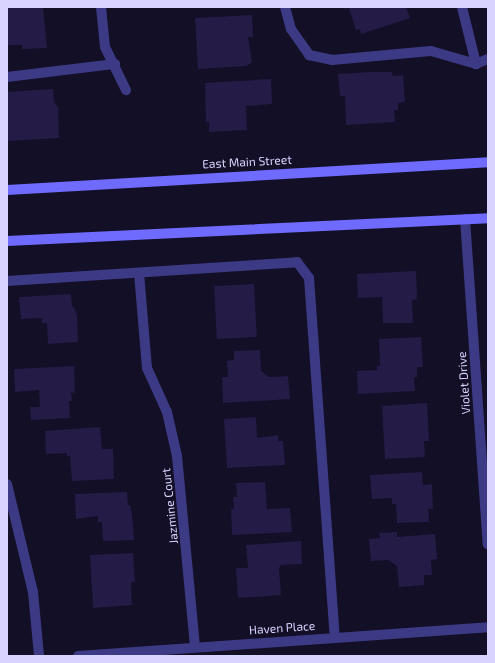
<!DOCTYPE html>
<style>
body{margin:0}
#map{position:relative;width:495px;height:663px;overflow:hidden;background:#130f26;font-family:"Exo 2",sans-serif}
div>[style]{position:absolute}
.building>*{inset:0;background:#241b47;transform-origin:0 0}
.service>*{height:10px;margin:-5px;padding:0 5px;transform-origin:5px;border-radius:5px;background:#3d3a85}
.minor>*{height:10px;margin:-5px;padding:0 5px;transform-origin:5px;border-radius:5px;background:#3d3a85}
.secondary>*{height:10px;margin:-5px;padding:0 5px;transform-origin:5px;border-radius:5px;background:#6f6bff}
span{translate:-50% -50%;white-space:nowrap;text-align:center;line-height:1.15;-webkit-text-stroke:3.5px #130f26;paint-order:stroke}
.street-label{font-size:12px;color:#d9d4ff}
.frame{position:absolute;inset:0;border:8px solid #d9d4ff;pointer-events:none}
</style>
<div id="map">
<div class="building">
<i style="clip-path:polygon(7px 7px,43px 7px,47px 48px,22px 49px,22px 45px,7px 45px)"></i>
<i style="clip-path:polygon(343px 7px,406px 7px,410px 18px,361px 34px,360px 29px,356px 30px,349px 8px,344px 9px)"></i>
<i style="clip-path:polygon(252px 15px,253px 37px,248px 37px,252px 62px,247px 66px,198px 69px,195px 18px)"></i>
<i style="clip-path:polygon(371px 72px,392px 72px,393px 76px,403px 75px,405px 102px,398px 103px,398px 110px,394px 110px,395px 122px,346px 125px,345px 96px,340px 96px,338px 74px)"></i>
<i style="clip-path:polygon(271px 79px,272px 104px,246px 106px,247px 130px,209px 132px,209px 122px,206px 122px,205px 83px)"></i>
<i style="clip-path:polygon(53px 89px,54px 102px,58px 108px,59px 138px,7px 141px,7px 92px)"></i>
<i style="clip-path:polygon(416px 271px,417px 299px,412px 300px,413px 323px,383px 323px,382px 297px,358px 298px,357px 274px)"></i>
<i style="left:254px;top:284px;width:53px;height:40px;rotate:87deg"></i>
<i style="clip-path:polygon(71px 294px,72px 307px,74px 307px,77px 316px,78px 342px,48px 344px,47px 323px,42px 323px,42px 318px,21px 319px,19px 297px)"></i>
<i style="clip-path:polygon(421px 337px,423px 367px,417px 367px,417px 377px,414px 377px,415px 391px,358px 394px,357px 371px,377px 370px,377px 366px,380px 366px,379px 339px)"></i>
<i style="clip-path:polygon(260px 350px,261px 371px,269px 377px,288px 376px,290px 399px,223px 403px,222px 377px,228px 377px,227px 361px,234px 360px,234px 351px)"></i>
<i style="clip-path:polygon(74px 366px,75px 393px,71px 392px,72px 401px,69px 401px,70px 418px,31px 420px,30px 407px,40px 407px,39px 390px,15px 392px,14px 369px)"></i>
<i style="clip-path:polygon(427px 403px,429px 441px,424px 441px,425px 457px,385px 459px,382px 406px)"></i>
<i style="clip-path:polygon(256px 417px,257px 438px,278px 435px,278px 441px,283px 441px,285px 465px,227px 468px,224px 419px)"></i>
<i style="clip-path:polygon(100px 427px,102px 449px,113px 449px,114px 479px,72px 481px,70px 456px,67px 456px,67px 453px,46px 454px,45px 431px)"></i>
<i style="clip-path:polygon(422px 472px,423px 485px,432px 484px,433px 509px,428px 509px,429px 522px,397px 523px,396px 504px,392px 504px,392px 498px,372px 499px,370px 475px)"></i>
<i style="clip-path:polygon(265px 482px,267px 509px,290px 508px,292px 532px,232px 535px,231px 509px,234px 509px,233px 497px,237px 497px,236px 483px)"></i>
<i style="clip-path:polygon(127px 492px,128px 505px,130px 505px,132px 513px,134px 540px,103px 541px,102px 522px,98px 522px,98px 516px,76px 519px,75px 494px)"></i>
<i style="clip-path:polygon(397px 532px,397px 537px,435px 534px,437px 559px,431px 560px,432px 575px,424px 575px,424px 585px,399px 587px,397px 566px,388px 560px,371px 561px,369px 539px,380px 538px,379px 533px)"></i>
<i style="clip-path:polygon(301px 541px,302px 564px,281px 565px,279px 568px,281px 595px,238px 598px,236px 568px,248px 568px,246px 545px)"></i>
<i style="clip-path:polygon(133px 553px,135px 582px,131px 582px,132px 605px,93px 608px,90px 555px)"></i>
</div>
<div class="service">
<i style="left:285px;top:7px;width:23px;rotate:75deg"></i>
<i style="left:291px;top:29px;width:32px;rotate:55deg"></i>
<i style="left:309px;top:55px;width:24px;rotate:12deg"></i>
<i style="left:332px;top:60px;width:99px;rotate:-5.2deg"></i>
<i style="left:431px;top:51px;width:47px;rotate:16.1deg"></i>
<i style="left:476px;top:64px;width:13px;rotate:-23deg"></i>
<i style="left:7px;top:77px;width:109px;rotate:-6.9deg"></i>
<i style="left:139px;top:273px;width:95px;rotate:85.2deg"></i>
<i style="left:7px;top:281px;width:291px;rotate:-3.7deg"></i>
<i style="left:297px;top:262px;width:20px;rotate:53deg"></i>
<i style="left:309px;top:278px;width:361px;rotate:85.9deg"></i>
<i style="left:7px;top:484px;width:111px;rotate:76.5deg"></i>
<i style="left:33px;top:592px;width:64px;rotate:84.6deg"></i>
</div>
<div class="minor">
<i style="left:101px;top:7px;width:40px;rotate:84.3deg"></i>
<i style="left:105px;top:47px;width:48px;rotate:64deg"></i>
<i style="left:462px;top:7px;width:59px;rotate:76.2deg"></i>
<i style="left:465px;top:219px;width:326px;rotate:86deg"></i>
<i style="left:147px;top:368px;width:48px;rotate:65.6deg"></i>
<i style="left:167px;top:412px;width:45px;rotate:77.2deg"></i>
<i style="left:177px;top:456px;width:192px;rotate:84.6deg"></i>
<i style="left:78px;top:656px;width:411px;rotate:-4deg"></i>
</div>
<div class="secondary">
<i style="left:7px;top:190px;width:482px;rotate:-3.3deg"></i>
<i style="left:7px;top:241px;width:482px;rotate:-2.7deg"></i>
</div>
<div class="street-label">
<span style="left:247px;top:162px;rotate:-3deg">East Main Street</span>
<span style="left:464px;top:383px;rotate:-94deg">Violet Drive</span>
<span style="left:170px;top:506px;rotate:-96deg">Jazmine Court</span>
<span style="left:282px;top:628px;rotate:-4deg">Haven Place</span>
</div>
<div class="frame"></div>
</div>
